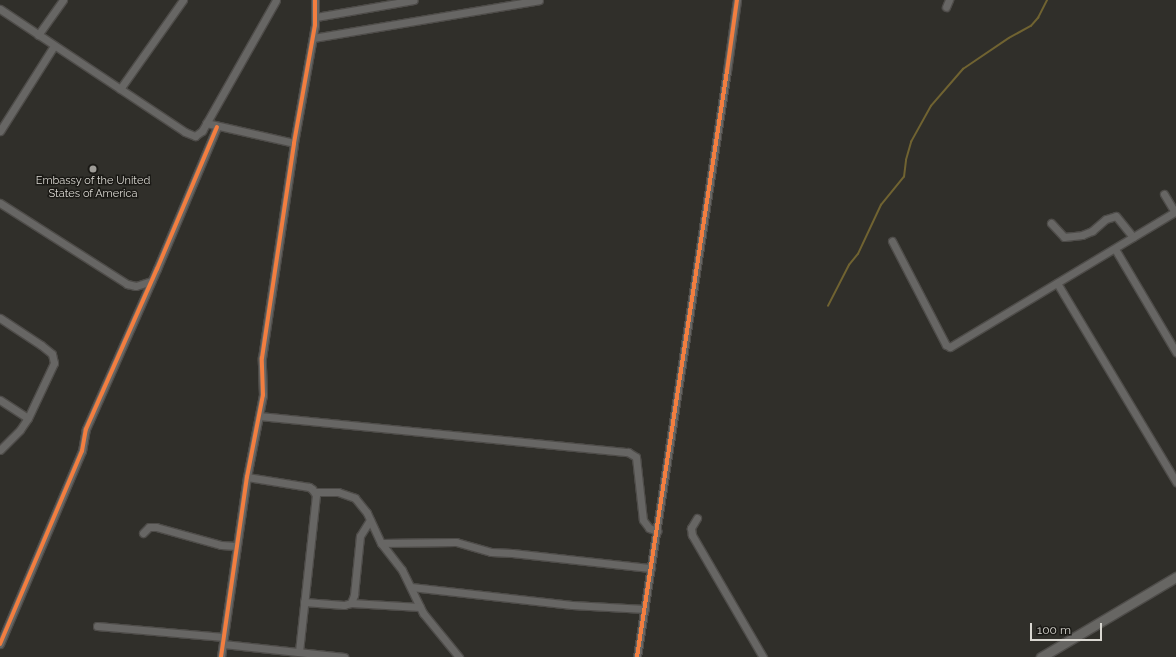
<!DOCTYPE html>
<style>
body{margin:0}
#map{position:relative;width:1176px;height:657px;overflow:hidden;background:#302f2a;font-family:Raleway,sans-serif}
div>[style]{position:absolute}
.stream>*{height:1.5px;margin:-0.75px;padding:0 0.75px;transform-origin:0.75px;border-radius:0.75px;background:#706331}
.roads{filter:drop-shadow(1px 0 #4e4c49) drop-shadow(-1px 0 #4e4c49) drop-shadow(0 1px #4e4c49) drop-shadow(0 -1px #4e4c49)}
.minor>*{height:7px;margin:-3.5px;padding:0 3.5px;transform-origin:3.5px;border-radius:3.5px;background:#676664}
.major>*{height:9px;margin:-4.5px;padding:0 4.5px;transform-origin:4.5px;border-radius:4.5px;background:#676663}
.cycleway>*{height:4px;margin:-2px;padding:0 2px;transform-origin:2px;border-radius:2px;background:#f27e40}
.dots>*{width:11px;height:11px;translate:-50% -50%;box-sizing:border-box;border:2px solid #1a1915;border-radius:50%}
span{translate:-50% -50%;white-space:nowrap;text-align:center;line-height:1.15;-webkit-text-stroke:3px #1a1915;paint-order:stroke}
.poi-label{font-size:11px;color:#d9d7d1}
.scale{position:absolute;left:1030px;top:623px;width:72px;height:18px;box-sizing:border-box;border:2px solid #d9d7d1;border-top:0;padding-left:5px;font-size:12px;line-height:14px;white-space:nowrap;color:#d9d7d1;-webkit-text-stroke:3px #1a1915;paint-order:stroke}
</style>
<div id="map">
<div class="stream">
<i style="left:828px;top:306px;width:46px;rotate:-62.9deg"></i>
<i style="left:849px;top:265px;width:14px;rotate:-51deg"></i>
<i style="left:858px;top:254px;width:54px;rotate:-64.9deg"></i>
<i style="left:881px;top:205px;width:36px;rotate:-51deg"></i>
<i style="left:904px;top:177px;width:17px;rotate:-83deg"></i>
<i style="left:906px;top:160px;width:19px;rotate:-74deg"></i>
<i style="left:911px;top:142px;width:41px;rotate:-60.9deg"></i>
<i style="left:931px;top:106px;width:49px;rotate:-49.1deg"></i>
<i style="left:963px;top:69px;width:55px;rotate:-34deg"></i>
<i style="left:1009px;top:38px;width:25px;rotate:-29deg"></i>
<i style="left:1031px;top:26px;width:11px;rotate:-49deg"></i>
<i style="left:1038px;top:18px;width:20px;rotate:-63deg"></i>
</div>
<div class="roads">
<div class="minor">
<i style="left:946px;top:7px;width:8px;rotate:-67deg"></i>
<i style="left:0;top:9px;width:222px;rotate:33.6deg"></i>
<i style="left:185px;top:132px;width:11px;rotate:22deg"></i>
<i style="left:195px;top:136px;width:9px;rotate:-36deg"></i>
<i style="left:202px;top:131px;width:150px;rotate:-60.5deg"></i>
<i style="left:316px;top:17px;width:99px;rotate:-9.8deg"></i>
<i style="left:38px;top:35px;width:43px;rotate:-54.5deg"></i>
<i style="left:313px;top:38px;width:229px;rotate:-9.5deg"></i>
<i style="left:120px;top:89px;width:109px;rotate:-54.7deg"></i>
<i style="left:206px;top:123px;width:90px;rotate:12.8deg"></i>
<i style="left:0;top:131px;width:101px;rotate:-57.6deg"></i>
<i style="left:1164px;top:194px;width:21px;rotate:59deg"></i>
<i style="left:0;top:203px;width:151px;rotate:32.5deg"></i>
<i style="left:127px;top:284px;width:9px;rotate:13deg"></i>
<i style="left:136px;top:286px;width:16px;rotate:-18deg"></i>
<i style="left:1051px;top:223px;width:19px;rotate:47deg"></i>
<i style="left:1064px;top:237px;width:18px;rotate:-6deg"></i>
<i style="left:1082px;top:235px;width:11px;rotate:-22deg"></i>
<i style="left:1092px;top:231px;width:18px;rotate:-41deg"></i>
<i style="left:1106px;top:219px;width:10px;rotate:-17deg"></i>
<i style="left:1116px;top:216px;width:27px;rotate:51deg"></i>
<i style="left:892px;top:241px;width:117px;rotate:62.6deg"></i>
<i style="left:946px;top:345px;width:4px;rotate:27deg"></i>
<i style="left:950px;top:347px;width:264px;rotate:-31deg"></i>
<i style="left:1115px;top:249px;width:120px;rotate:59.4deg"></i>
<i style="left:1057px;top:283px;width:232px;rotate:59.1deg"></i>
<i style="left:0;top:318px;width:49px;rotate:33.4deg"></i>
<i style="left:41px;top:345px;width:14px;rotate:39deg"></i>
<i style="left:52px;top:354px;width:9px;rotate:77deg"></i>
<i style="left:54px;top:363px;width:61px;rotate:115.3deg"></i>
<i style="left:28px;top:418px;width:14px;rotate:124deg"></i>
<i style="left:20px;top:430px;width:28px;rotate:135deg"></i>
<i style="left:0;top:400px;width:33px;rotate:33deg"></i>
<i style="left:259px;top:416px;width:371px;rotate:5.6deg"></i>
<i style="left:628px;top:452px;width:9px;rotate:32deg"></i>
<i style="left:636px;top:457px;width:63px;rotate:83.7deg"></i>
<i style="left:643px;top:520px;width:10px;rotate:53deg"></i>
<i style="left:649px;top:528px;width:9px;rotate:21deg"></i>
<i style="left:247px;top:477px;width:63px;rotate:9.2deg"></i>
<i style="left:309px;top:487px;width:4px;rotate:34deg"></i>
<i style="left:312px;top:489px;width:7px;rotate:56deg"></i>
<i style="left:316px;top:495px;width:157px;rotate:96.2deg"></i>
<i style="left:315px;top:492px;width:23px"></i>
<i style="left:338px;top:492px;width:18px;rotate:19deg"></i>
<i style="left:355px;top:498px;width:19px;rotate:51deg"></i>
<i style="left:367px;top:513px;width:33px;rotate:65deg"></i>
<i style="left:381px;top:543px;width:34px;rotate:52deg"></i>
<i style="left:402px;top:570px;width:48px;rotate:64deg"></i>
<i style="left:423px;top:613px;width:57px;rotate:50.7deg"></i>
<i style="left:697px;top:518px;width:12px;rotate:121deg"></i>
<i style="left:691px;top:528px;width:7px;rotate:82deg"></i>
<i style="left:692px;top:535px;width:141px;rotate:59.8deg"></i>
<i style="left:143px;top:533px;width:8px;rotate:-45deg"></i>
<i style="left:149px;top:527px;width:7px"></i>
<i style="left:156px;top:527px;width:67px;rotate:15.5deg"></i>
<i style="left:221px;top:545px;width:15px;rotate:4deg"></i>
<i style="left:381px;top:543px;width:75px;rotate:-0.8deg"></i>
<i style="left:456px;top:542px;width:36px;rotate:16deg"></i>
<i style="left:491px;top:552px;width:21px;rotate:3deg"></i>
<i style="left:512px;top:553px;width:140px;rotate:6.2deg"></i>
<i style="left:411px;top:587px;width:162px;rotate:6.4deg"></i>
<i style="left:572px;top:605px;width:73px;rotate:3.1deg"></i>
<i style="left:304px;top:602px;width:40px;rotate:4.3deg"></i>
<i style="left:344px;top:605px;width:7px;rotate:-16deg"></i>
<i style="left:351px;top:603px;width:9px;rotate:-69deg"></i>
<i style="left:354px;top:595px;width:59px;rotate:-84.2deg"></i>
<i style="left:360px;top:536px;width:19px;rotate:-58deg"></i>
<i style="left:351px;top:603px;width:69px;rotate:3.3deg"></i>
<i style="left:97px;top:626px;width:127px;rotate:5deg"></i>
<i style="left:0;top:644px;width:210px;rotate:-67deg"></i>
<i style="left:82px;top:451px;width:22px;rotate:-80deg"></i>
<i style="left:86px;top:429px;width:175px;rotate:-66.1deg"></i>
<i style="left:157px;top:269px;width:154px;rotate:-67.1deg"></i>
<i style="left:223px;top:644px;width:122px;rotate:6.1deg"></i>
<i style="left:221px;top:657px;width:182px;rotate:-81.8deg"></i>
<i style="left:247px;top:477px;width:84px;rotate:-79deg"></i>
<i style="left:263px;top:395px;width:37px;rotate:-92deg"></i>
<i style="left:262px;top:358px;width:217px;rotate:-81.5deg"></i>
<i style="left:294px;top:143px;width:120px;rotate:-79.9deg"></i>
<i style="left:315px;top:25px;width:25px;rotate:-90deg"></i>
<i style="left:637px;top:657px;width:593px;rotate:-81.27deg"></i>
<i style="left:727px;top:71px;width:72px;rotate:-82deg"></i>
</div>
<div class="major">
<i style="left:1041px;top:657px;width:157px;rotate:-30.7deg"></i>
</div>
</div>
<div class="cycleway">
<i style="left:0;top:644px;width:210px;rotate:-67deg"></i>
<i style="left:82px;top:451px;width:22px;rotate:-80deg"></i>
<i style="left:86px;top:429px;width:175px;rotate:-66.1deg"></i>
<i style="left:157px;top:269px;width:154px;rotate:-67.1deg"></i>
<i style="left:221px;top:657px;width:182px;rotate:-81.8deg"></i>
<i style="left:247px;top:477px;width:84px;rotate:-79deg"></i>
<i style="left:263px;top:395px;width:37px;rotate:-92deg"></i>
<i style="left:262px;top:358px;width:217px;rotate:-81.5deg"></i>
<i style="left:294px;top:143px;width:120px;rotate:-79.9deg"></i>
<i style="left:315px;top:25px;width:25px;rotate:-90deg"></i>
<i style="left:637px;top:657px;width:593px;rotate:-81.27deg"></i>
<i style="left:727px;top:71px;width:72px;rotate:-82deg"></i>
</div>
<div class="dots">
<i style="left:93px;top:169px;background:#9e9c97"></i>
</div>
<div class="poi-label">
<span style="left:93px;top:188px">Embassy of the United<br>States of America</span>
</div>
<div class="scale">100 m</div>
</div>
